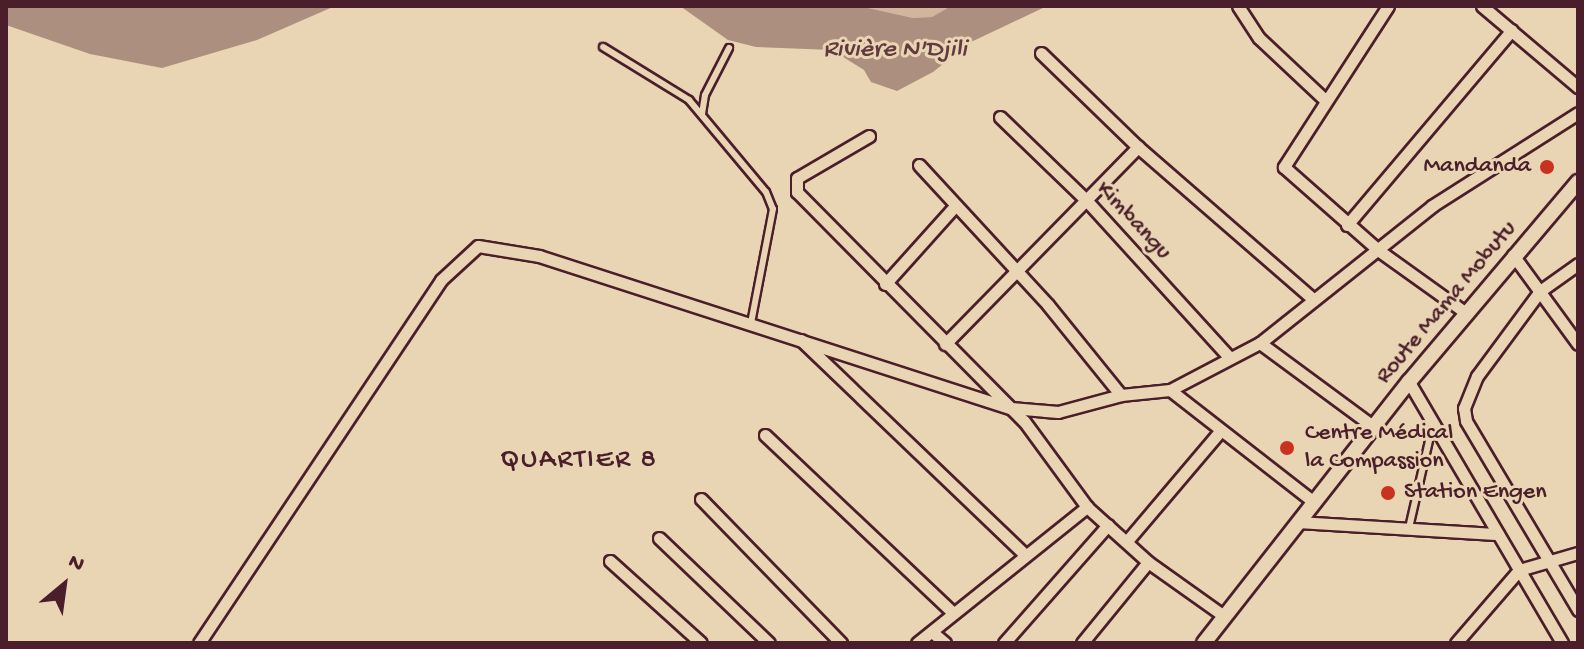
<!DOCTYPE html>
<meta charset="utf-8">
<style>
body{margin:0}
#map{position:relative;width:1584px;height:649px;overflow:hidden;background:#e9d4b3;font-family:"Gochi Hand",sans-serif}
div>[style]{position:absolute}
.green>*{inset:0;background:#cfb69d}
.water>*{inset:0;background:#ac8f7f}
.roads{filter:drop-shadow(2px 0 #4a1f2b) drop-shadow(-2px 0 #4a1f2b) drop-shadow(0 2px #4a1f2b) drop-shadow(0 -2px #4a1f2b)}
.service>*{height:6px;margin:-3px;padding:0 3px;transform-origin:3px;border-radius:3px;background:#e9d4b3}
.minor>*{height:11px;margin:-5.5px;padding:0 5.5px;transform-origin:5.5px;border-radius:5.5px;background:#e9d4b3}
.tertiary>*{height:14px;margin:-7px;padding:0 7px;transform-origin:7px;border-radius:7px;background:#e9d4b3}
.dots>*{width:22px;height:22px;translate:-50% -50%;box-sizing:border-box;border:4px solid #e9d4b3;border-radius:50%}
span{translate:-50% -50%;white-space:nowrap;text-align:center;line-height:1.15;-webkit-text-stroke:6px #e9d4b3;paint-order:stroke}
.poi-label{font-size:24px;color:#4a1f2b}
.right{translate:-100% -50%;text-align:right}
.left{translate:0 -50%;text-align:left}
.street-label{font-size:24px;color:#4a1f2b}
.water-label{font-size:26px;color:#623b40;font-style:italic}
.quarter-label{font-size:28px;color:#4a1f2b;letter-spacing:2px}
.frame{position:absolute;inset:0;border:8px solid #4a1f2b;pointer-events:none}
.north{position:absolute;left:24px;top:545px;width:80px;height:80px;-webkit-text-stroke:6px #e9d4b3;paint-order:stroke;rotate:29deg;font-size:22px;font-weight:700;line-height:32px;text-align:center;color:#4a1f2b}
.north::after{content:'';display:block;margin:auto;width:28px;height:36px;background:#4a1f2b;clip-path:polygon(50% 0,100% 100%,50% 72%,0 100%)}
</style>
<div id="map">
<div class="green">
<i style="clip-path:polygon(859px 6px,951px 6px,932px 17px,913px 18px)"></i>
</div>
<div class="water">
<i style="clip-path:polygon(6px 6px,335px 6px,257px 40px,162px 68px,90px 54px,6px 25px)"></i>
<i style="clip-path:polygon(680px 6px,859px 6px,913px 18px,932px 17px,951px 6px,1047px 6px,971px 42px,933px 72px,897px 91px,871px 82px,864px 70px,832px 50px,756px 47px,728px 40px)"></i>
</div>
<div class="roads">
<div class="service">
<i style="left:603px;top:47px;width:101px;rotate:31.6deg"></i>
<i style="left:689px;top:100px;width:120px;rotate:50.1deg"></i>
<i style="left:766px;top:192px;width:18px;rotate:68deg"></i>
<i style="left:773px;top:209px;width:116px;rotate:100.9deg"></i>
<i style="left:702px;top:114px;width:19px;rotate:-81deg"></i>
<i style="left:705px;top:95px;width:53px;rotate:-62.9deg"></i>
<i style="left:1409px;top:528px;width:108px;rotate:-77.1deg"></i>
</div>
<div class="minor">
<i style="left:1238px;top:6px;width:38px;rotate:57deg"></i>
<i style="left:1259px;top:38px;width:91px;rotate:43.2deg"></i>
<i style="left:1388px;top:6px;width:192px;rotate:122.9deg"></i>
<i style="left:1284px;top:167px;width:125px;rotate:41.4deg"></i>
<i style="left:1378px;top:250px;width:108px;rotate:35.6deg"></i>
<i style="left:1482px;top:6px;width:126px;rotate:40.2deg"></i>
<i style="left:1041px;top:53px;width:135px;rotate:44.1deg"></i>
<i style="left:1138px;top:147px;width:232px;rotate:41deg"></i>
<i style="left:1000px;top:117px;width:121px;rotate:44deg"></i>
<i style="left:1087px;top:201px;width:212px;rotate:47.7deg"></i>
<i style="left:869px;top:136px;width:83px;rotate:149.7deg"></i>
<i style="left:797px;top:178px;width:14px;rotate:90deg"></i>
<i style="left:797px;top:192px;width:322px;rotate:45.3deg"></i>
<i style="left:1024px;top:421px;width:107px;rotate:53.8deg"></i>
<i style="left:1087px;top:507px;width:82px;rotate:42deg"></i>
<i style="left:1148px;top:562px;width:93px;rotate:35.4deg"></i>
<i style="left:919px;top:165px;width:190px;rotate:47.3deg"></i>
<i style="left:1048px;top:305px;width:116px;rotate:51deg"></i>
<i style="left:1347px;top:225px;width:255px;rotate:-49.8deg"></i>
<i style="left:1513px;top:255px;width:110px;rotate:53.9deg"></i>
<i style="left:1578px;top:264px;width:47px;rotate:144.6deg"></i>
<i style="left:1540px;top:291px;width:106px;rotate:126.5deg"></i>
<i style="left:1477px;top:376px;width:35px;rotate:112deg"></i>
<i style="left:1464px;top:408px;width:13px;rotate:81deg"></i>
<i style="left:1466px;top:421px;width:220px;rotate:59.3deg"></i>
<i style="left:885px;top:284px;width:105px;rotate:-48.1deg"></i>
<i style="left:801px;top:340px;width:310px;rotate:43.8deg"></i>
<i style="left:1260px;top:343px;width:142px;rotate:36.4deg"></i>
<i style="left:945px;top:344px;width:276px;rotate:-45.6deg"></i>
<i style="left:1409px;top:382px;width:303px;rotate:59.6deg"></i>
<i style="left:1170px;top:390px;width:182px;rotate:37.9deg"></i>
<i style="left:765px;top:435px;width:259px;rotate:43.4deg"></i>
<i style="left:701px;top:499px;width:201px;rotate:45.8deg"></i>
<i style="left:1299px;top:522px;width:199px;rotate:3.5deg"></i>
<i style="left:659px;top:538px;width:152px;rotate:43.7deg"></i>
<i style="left:1127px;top:541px;width:145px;rotate:-49.7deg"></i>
<i style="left:610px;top:561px;width:122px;rotate:42deg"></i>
<i style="left:932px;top:632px;width:17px;rotate:40deg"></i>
<i style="left:199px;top:643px;width:436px;rotate:-56.3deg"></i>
<i style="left:441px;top:280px;width:50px;rotate:-42.6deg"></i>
<i style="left:478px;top:246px;width:62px;rotate:9.3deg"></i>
<i style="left:539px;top:256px;width:496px;rotate:17.9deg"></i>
<i style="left:1011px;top:408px;width:47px;rotate:4.9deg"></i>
<i style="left:1058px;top:412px;width:65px;rotate:-15.1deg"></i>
<i style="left:1121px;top:395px;width:49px;rotate:-5.8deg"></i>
<i style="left:1170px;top:390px;width:102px;rotate:-27.6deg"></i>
<i style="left:1260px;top:343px;width:220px;rotate:-38.5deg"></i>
<i style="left:1432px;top:206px;width:173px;rotate:-32.5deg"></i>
<i style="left:917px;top:643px;width:218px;rotate:-38.7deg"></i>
<i style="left:1004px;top:643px;width:157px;rotate:-48.6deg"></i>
<i style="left:1082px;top:643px;width:104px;rotate:-50.8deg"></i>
<i style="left:1456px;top:643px;width:96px;rotate:-49.2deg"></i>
<i style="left:1519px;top:570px;width:61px;rotate:-16.1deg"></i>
</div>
<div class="tertiary">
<i style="left:1204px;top:643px;width:332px;rotate:-51.9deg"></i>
<i style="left:1409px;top:382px;width:262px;rotate:-49.8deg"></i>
</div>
</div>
<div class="dots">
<i style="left:1547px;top:167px;background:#c8321e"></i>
<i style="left:1287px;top:448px;background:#c8321e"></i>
<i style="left:1388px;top:493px;background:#c8321e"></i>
</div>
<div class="poi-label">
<span class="right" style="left:1531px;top:167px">Mandanda</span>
<span class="left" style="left:1305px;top:448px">Centre Médical<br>la Compassion</span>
<span class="left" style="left:1404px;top:493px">Station Engen</span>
</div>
<div class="street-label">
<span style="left:1133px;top:221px;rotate:47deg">Kimbangu</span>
<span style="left:1447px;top:303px;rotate:-50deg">Route Mama Mobutu</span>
</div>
<div class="water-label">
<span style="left:895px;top:51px">Rivière N'Djili</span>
</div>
<div class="quarter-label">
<span style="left:579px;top:461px">QUARTIER 8</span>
</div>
<div class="frame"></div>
<div class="north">N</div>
</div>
